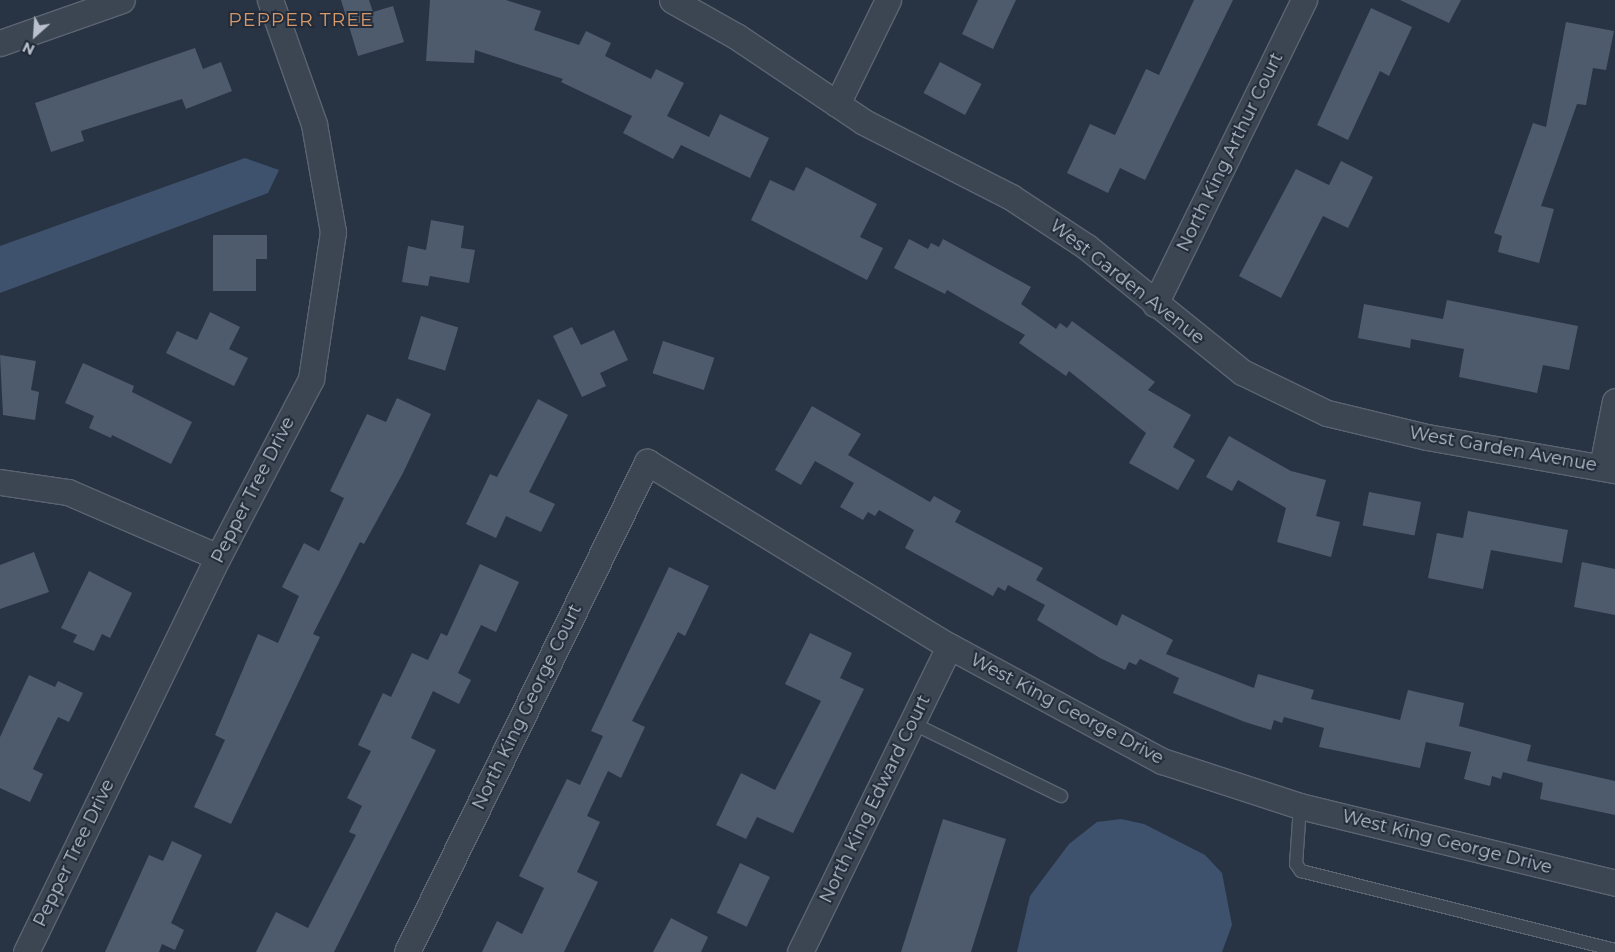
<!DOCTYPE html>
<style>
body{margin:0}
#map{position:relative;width:1615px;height:952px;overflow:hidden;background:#283444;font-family:Montserrat,sans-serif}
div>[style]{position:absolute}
.water>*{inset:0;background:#3e526d}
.building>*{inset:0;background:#4e5b6d;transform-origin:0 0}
.roads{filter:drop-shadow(1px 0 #5b6471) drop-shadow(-1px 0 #5b6471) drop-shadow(0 1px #5b6471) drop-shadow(0 -1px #5b6471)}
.service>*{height:12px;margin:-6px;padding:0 6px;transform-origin:6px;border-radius:6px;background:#3c4653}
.minor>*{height:25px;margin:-12.5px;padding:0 12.5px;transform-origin:12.5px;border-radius:12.5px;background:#3c4653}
span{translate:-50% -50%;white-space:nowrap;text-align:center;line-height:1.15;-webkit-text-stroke:4px #212b39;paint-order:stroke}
.street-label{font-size:18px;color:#bac1cd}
.neighbourhood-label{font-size:19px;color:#d6996c;letter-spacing:1px}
.north{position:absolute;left:10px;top:10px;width:50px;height:50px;-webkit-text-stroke:4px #212b39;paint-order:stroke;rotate:206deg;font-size:14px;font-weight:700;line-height:20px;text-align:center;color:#bac1cd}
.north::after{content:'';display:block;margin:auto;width:18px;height:22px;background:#bac1cd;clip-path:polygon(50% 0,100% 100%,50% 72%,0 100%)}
</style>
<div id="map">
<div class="water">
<i style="clip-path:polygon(245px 158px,279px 170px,268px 193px,0 293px,0 246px)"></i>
<i style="clip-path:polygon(1121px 819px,1144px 824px,1205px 855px,1222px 873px,1232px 925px,1222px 952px,1017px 952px,1030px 896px,1069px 844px,1097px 822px)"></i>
</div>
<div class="building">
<i style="clip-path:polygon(341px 0,369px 0,373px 12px,393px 6px,404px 42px,358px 56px)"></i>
<i style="clip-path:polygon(430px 0,506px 0,541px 11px,534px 30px,579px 45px,586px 31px,611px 43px,605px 56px,651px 79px,656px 69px,684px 83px,667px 116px,709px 137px,720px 114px,769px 138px,750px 178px,681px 145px,673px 159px,623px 133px,632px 116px,561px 82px,563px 79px,475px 50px,474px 63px,426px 61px)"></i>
<i style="clip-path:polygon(978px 0,1016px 0,993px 49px,962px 34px)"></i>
<i style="clip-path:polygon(1194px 0,1233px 0,1145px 180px,1120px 168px,1108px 193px,1067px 173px,1090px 124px,1115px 135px,1146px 69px,1159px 75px)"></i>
<i style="clip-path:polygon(1400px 0,1461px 0,1449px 23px)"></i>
<i style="clip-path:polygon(1371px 8px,1412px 27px,1389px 76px,1380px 71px,1348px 140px,1317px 125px)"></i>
<i style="clip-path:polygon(1566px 22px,1614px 31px,1606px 70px,1593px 68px,1586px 105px,1577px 104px,1541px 206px,1554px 209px,1539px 263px,1498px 252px,1502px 236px,1494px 233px,1533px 123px,1546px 127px)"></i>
<i style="clip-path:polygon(195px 48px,203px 69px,221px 62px,232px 91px,186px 109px,182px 99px,81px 131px,84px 141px,51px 152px,35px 103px)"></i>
<i style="left:940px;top:62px;width:47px;height:35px;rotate:28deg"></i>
<i style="clip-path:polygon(1341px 161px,1373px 177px,1348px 228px,1323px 216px,1281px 298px,1239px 276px,1296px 169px,1329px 185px)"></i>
<i style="clip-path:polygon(806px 167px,877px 204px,860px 237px,883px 248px,867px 280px,751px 220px,770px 180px,794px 191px)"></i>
<i style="clip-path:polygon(431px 220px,464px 226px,461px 248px,475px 250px,469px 283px,430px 276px,428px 286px,402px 282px,408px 246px,426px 250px)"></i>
<i style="clip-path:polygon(213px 235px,267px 235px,267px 259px,256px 259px,256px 291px,213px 291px)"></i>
<i style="clip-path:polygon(909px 239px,928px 249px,931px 243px,939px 247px,943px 239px,1031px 287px,1021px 304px,1056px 329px,1060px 323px,1067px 328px,1072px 321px,1155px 382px,1148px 390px,1191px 415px,1173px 447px,1195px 460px,1178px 490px,1129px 463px,1146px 433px,1069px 371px,1066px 376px,1019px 343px,1025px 335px,947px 290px,945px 294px,894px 268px)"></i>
<i style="clip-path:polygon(1447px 300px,1578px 326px,1569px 370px,1543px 365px,1537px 393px,1459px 377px,1464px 349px,1411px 339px,1410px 348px,1358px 338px,1364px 304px,1443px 319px)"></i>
<i style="clip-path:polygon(210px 312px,240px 327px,229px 349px,248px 358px,234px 386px,166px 353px,177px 331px,197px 340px)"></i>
<i style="left:421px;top:316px;width:39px;height:45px;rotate:17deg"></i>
<i style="clip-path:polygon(572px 327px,581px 345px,614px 330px,628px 360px,600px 373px,606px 386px,582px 397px,553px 336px)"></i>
<i style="left:663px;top:341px;width:54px;height:34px;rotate:18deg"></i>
<i style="clip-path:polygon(0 355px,36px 361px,31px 390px,39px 392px,35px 420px,3px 415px)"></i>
<i style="clip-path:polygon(83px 363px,134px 386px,132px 392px,192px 422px,171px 464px,112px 435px,111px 438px,89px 428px,94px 416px,65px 403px)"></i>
<i style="clip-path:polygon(397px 398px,431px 414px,403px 473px,364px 544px,360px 542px,313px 634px,320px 637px,231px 824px,194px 807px,225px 740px,215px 735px,258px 634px,278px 643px,299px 596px,282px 587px,304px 543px,319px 551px,344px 498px,330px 491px,367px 414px,386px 422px)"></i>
<i style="clip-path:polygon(538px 399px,568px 415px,529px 492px,555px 504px,541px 532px,506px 516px,496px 538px,466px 524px,490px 474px,497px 477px)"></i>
<i style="clip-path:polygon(812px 406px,861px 434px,848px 455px,930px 502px,934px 496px,961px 511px,955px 522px,1043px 568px,1036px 580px,1117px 626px,1122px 614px,1173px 640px,1166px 654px,1254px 688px,1258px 674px,1314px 690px,1311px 699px,1400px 720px,1408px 690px,1464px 703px,1459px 726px,1531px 745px,1527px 761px,1615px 781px,1615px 815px,1540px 799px,1543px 783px,1503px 772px,1501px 779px,1492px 776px,1490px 786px,1464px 779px,1471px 752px,1426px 742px,1420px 768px,1319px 747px,1324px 728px,1284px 717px,1282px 723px,1274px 720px,1271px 730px,1245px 722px,1173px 693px,1179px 678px,1140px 659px,1136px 665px,1129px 662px,1125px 670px,1100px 658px,1037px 620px,1045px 605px,1008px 585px,1005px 591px,998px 587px,993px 596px,905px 548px,914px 530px,879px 510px,875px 516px,868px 512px,863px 520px,840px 507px,854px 483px,815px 461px,801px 485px,775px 470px)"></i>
<i style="clip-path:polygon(1229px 436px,1291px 471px,1326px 480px,1316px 516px,1340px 522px,1331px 557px,1277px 542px,1286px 508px,1238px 480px,1232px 491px,1206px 477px)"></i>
<i style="left:1369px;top:492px;width:53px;height:34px;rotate:11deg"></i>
<i style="clip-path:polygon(1468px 511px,1568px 530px,1562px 563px,1491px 550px,1483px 589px,1428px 578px,1437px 533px,1463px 538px)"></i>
<i style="clip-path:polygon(34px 552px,49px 592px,0 609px,0 565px)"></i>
<i style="clip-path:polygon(1582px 562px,1615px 569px,1615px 615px,1574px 607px)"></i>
<i style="clip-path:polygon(480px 564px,519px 582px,496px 632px,481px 625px,458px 673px,471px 680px,459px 704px,433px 691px,411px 738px,436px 750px,334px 952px,256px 952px,276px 912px,308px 928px,356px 835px,349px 832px,362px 806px,347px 798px,371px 751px,358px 745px,383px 693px,391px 697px,412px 653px,428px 660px,441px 633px,447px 636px)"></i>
<i style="clip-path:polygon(669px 567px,709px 586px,685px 636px,678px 632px,632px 721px,645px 727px,621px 778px,608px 771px,587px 816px,600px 822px,577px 872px,598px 882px,564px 952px,482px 952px,497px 921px,522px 934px,544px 888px,519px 876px,567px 779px,580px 785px,603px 736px,591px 731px)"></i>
<i style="clip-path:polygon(89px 571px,132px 593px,110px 638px,102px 634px,94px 651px,73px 642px,77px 635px,61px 628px)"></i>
<i style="clip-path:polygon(810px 633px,852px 653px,840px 678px,864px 689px,793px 833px,757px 817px,746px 839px,716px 825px,741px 773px,775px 790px,821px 701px,785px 684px)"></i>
<i style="clip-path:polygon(29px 675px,55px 687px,58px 681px,83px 693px,69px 722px,58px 717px,33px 769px,43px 774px,30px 802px,0 788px,0 737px)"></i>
<i style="clip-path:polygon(943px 819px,1006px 839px,971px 952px,901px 952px)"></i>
<i style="clip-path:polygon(172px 841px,202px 855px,171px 923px,184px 930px,175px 950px,162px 944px,159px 952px,105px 952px,149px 855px,163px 861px)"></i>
<i style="left:740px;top:863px;width:33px;height:55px;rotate:25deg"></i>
<i style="clip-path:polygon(671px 918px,708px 937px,701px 952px,653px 952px)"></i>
</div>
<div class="roads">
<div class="service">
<i style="left:912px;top:723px;width:166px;rotate:26.1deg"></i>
<i style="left:1300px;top:806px;width:58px;rotate:93.9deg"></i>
<i style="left:1296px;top:864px;width:9px;rotate:54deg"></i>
<i style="left:1301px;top:871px;width:324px;rotate:14.1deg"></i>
</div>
<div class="minor">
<i style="left:672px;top:0;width:73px;rotate:29.4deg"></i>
<i style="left:736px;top:36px;width:154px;rotate:33.9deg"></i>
<i style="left:864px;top:122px;width:165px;rotate:27deg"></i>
<i style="left:1011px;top:197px;width:91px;rotate:33.3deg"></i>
<i style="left:1087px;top:247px;width:199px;rotate:38.9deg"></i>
<i style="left:1242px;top:372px;width:94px;rotate:25.8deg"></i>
<i style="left:1327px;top:413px;width:103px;rotate:13.5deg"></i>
<i style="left:1427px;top:437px;width:191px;rotate:10deg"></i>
<i style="left:0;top:43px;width:129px;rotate:-19.4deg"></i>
<i style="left:837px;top:104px;width:116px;rotate:-63.9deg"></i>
<i style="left:1155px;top:304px;width:339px;rotate:-63.9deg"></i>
<i style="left:1602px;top:467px;width:67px;rotate:-78.9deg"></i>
<i style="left:0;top:482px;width:69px;rotate:8.4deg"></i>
<i style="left:68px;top:492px;width:163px;rotate:23.4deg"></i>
<i style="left:26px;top:952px;width:439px;rotate:-64.1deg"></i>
<i style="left:218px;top:557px;width:201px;rotate:-62.4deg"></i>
<i style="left:311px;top:379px;width:149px;rotate:-81.5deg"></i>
<i style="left:333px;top:232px;width:110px;rotate:-100deg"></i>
<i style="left:314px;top:124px;width:132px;rotate:-109.5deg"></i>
<i style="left:407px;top:952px;width:546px;rotate:-63.9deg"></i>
<i style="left:647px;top:462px;width:354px;rotate:31.4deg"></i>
<i style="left:949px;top:646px;width:242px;rotate:28.4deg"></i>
<i style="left:1162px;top:761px;width:145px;rotate:18.1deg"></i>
<i style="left:1300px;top:806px;width:324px;rotate:13.7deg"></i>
<i style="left:800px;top:952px;width:340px;rotate:-64deg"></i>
</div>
</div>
<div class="street-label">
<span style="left:1230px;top:152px;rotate:-64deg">North King Arthur Court</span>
<span style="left:1127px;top:282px;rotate:38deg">West Garden Avenue</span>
<span style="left:1503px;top:449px;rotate:10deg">West Garden Avenue</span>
<span style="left:253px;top:490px;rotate:-63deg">Pepper Tree Drive</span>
<span style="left:527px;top:707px;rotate:-64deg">North King George Court</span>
<span style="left:1067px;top:709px;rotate:28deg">West King George Drive</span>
<span style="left:875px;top:799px;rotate:-64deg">North King Edward Court</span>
<span style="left:1447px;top:842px;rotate:14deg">West King George Drive</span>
<span style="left:74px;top:853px;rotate:-64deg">Pepper Tree Drive</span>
</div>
<div class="neighbourhood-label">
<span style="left:301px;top:20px">PEPPER TREE</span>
</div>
<div class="north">N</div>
</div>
